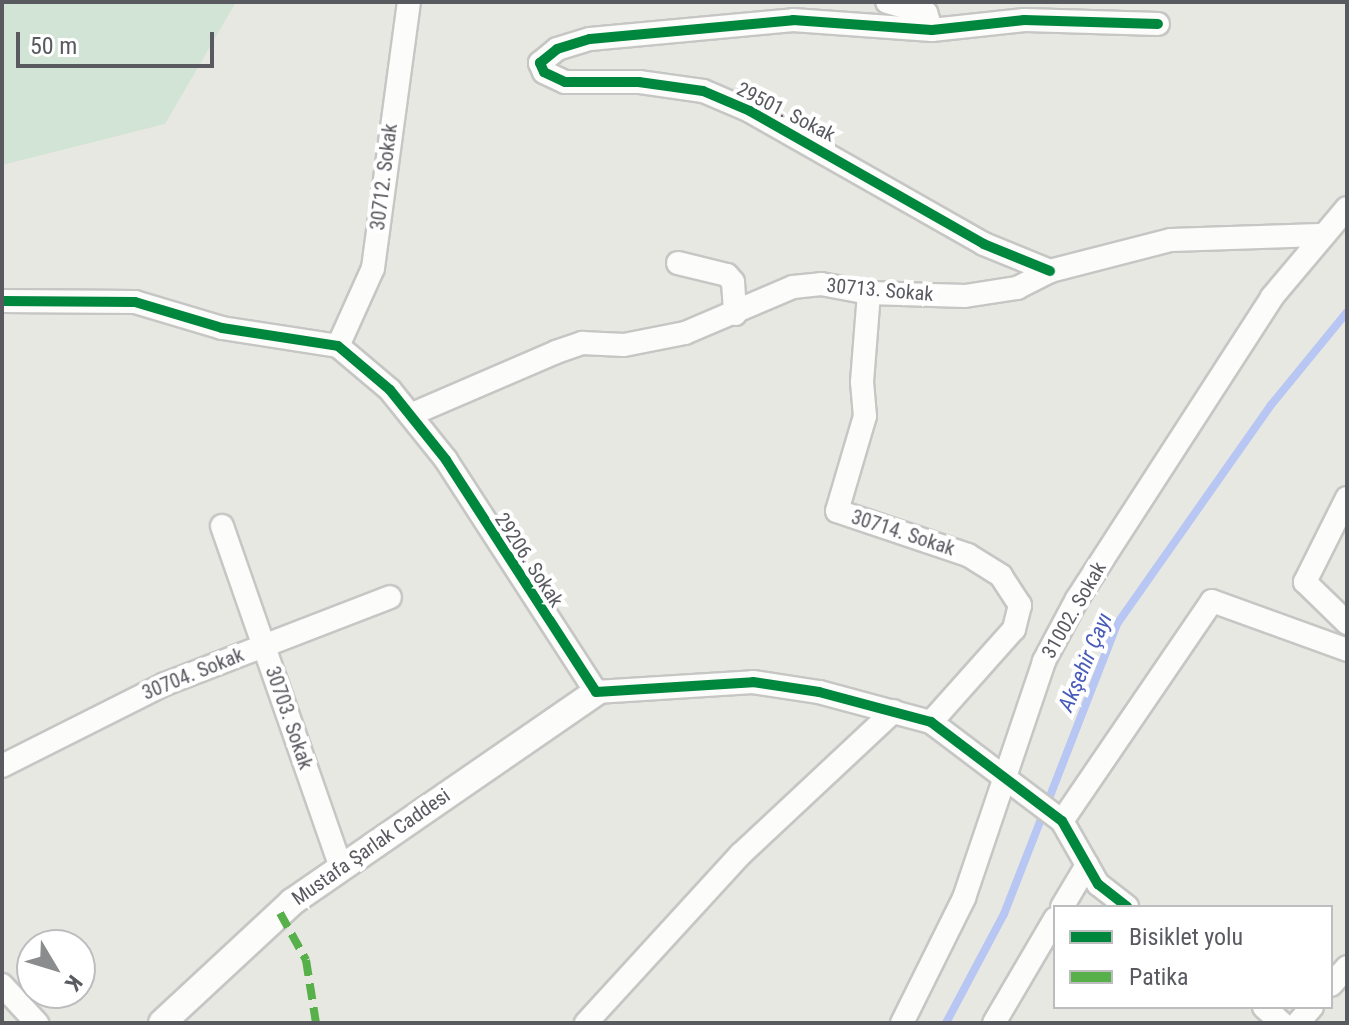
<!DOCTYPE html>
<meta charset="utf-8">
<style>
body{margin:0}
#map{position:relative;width:1349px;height:1025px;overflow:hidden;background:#e8e8e3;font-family:"Roboto Condensed",sans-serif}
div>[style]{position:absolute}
.green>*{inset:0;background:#d1e4d5}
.stream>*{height:8px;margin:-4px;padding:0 4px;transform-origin:4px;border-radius:4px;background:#b7c6f2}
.roads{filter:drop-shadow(2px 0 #c6c6c5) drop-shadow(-2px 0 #c6c6c5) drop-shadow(0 2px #c6c6c5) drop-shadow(0 -2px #c6c6c5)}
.minor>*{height:22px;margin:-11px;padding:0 11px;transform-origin:11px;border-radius:11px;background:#fcfcfb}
.tertiary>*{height:26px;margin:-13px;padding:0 13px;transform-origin:13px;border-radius:13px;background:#fcfcfb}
.quiet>*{height:8px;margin-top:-4px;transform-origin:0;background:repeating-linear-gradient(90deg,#58b04a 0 16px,transparent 0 24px)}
.cycleway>*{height:10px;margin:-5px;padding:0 5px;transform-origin:5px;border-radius:5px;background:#00873e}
span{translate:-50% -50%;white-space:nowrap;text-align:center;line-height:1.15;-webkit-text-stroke:8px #fff;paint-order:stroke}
.street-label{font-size:20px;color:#595a60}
.water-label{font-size:22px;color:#485bb9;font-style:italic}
.frame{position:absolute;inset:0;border:4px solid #595a60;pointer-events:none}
.legend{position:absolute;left:1053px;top:905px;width:280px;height:104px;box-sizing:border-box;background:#fff;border:2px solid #bdbdbf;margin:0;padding:10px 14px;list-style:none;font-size:24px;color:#595a60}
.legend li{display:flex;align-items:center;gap:16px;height:40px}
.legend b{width:40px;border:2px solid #bdbdbf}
.north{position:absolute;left:16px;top:929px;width:80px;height:80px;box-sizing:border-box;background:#fff;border:2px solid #bdbdbf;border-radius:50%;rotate:128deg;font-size:22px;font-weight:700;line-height:32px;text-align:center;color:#595a60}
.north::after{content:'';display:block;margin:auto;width:28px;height:36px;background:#8b8c8e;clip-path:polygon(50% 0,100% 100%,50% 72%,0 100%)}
.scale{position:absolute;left:16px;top:32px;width:198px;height:36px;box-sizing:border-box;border:4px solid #595a60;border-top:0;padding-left:10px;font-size:24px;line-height:28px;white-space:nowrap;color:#595a60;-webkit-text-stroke:6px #fff;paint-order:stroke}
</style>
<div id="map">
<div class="green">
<i style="clip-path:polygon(2px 2px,236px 2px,165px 124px,2px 165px)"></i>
</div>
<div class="stream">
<i style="left:946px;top:1023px;width:123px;rotate:-62deg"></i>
<i style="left:1004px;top:914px;width:311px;rotate:-68.7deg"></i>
<i style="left:1117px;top:624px;width:268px;rotate:-54.9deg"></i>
<i style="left:1271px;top:405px;width:120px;rotate:-50.7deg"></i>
</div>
<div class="roads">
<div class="minor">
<i style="left:887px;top:2px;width:41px;rotate:15.8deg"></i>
<i style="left:926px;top:13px;width:18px;rotate:71deg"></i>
<i style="left:678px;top:263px;width:50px;rotate:13.8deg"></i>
<i style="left:727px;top:275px;width:9px;rotate:49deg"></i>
<i style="left:733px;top:282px;width:32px;rotate:86deg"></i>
<i style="left:1050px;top:271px;width:71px;rotate:-157.8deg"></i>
<i style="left:984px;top:244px;width:269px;rotate:-150.4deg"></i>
<i style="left:750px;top:111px;width:51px;rotate:-156.9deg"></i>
<i style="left:703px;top:91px;width:65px;rotate:-172deg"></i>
<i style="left:639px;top:82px;width:74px;rotate:180deg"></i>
<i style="left:565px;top:82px;width:23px;rotate:-155deg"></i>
<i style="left:544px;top:72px;width:10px;rotate:-114deg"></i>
<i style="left:540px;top:63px;width:22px;rotate:-39deg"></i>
<i style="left:557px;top:49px;width:34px;rotate:-17deg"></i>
<i style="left:590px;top:39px;width:204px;rotate:-5.3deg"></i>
<i style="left:793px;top:20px;width:139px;rotate:4.1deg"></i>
<i style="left:932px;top:30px;width:93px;rotate:-6.2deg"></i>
<i style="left:1024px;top:20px;width:134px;rotate:1.7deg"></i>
<i style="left:869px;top:293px;width:89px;rotate:94.5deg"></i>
<i style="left:862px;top:382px;width:34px;rotate:85deg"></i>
<i style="left:865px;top:416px;width:99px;rotate:106.4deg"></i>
<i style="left:837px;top:511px;width:138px;rotate:18.6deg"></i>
<i style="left:968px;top:555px;width:39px;rotate:32deg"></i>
<i style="left:1001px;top:576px;width:35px;rotate:57deg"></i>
<i style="left:1020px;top:605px;width:25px;rotate:104deg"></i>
<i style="left:1014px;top:629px;width:125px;rotate:131.7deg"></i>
<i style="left:2px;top:301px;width:133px;rotate:0.4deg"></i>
<i style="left:135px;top:302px;width:91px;rotate:16.6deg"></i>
<i style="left:222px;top:328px;width:117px;rotate:8.8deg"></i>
<i style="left:338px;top:346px;width:68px;rotate:40.2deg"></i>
<i style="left:390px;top:390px;width:90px;rotate:51.3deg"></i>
<i style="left:446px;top:460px;width:276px;rotate:57.1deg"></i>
<i style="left:596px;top:692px;width:157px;rotate:-3.6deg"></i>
<i style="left:753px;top:682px;width:67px;rotate:8.6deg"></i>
<i style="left:819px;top:692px;width:116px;rotate:15deg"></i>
<i style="left:931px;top:722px;width:164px;rotate:37.1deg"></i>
<i style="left:1062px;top:821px;width:73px;rotate:60.3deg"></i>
<i style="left:1098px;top:884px;width:37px;rotate:38deg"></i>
<i style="left:338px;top:346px;width:85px;rotate:-65.8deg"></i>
<i style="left:373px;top:268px;width:268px;rotate:-82.3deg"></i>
<i style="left:410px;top:415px;width:159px;rotate:-23.3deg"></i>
<i style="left:556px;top:352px;width:28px;rotate:-19deg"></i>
<i style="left:582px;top:343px;width:42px;rotate:2.7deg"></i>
<i style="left:624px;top:345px;width:62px;rotate:-11.1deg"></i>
<i style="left:685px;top:333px;width:117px;rotate:-23.1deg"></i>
<i style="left:793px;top:287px;width:28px;rotate:-6deg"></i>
<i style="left:821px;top:284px;width:49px;rotate:10.6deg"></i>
<i style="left:869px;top:293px;width:96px;rotate:1.8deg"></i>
<i style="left:965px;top:296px;width:53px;rotate:-8.7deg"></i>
<i style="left:1017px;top:288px;width:37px;rotate:-27deg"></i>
<i style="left:1050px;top:271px;width:125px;rotate:-14.4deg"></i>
<i style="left:1171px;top:240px;width:149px;rotate:-1.9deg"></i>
<i style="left:1347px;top:498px;width:94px;rotate:116.6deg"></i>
<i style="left:1305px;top:582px;width:59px;rotate:44.3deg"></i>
<i style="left:222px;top:526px;width:359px;rotate:70.8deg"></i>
<i style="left:2px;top:766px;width:182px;rotate:-26.7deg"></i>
<i style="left:165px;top:684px;width:241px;rotate:-21.1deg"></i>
<i style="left:1062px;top:821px;width:266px;rotate:-55.7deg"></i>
<i style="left:1212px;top:601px;width:144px;rotate:19.9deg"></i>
<i style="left:1062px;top:907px;width:49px;rotate:-59.2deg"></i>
<i style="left:2px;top:985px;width:52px;rotate:47.4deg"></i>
<i style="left:1331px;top:985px;width:24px;rotate:-48deg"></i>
<i style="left:1264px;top:1007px;width:24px;rotate:42deg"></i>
<i style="left:586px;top:1023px;width:229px;rotate:-47.5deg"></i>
<i style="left:741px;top:854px;width:209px;rotate:-43.1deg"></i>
<i style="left:902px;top:1023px;width:140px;rotate:-63.6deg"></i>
<i style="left:964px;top:898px;width:250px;rotate:-71.3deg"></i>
<i style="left:1044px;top:661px;width:70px;rotate:-62deg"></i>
<i style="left:1077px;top:599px;width:359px;rotate:-57.1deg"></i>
<i style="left:1272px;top:297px;width:116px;rotate:-49.9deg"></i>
<i style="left:994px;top:1023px;width:121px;rotate:-59.6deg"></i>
<i style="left:1298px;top:1023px;width:21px;rotate:-49deg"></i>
</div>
<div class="tertiary">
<i style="left:162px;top:1023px;width:178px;rotate:-42.9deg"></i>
<i style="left:292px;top:902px;width:369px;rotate:-34.6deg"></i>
</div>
</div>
<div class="quiet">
<i style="left:280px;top:913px;width:54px;rotate:61deg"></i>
<i style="left:306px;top:960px;width:64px;rotate:81deg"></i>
</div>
<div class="cycleway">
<i style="left:1050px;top:271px;width:71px;rotate:-157.8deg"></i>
<i style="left:984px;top:244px;width:269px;rotate:-150.4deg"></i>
<i style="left:750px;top:111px;width:51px;rotate:-156.9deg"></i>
<i style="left:703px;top:91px;width:65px;rotate:-172deg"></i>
<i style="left:639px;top:82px;width:74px;rotate:180deg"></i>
<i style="left:565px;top:82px;width:23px;rotate:-155deg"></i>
<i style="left:544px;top:72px;width:10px;rotate:-114deg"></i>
<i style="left:540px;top:63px;width:22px;rotate:-39deg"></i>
<i style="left:557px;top:49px;width:34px;rotate:-17deg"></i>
<i style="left:590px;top:39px;width:204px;rotate:-5.3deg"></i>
<i style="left:793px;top:20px;width:139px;rotate:4.1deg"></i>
<i style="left:932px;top:30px;width:93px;rotate:-6.2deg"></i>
<i style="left:1024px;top:20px;width:134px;rotate:1.7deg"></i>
<i style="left:2px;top:301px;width:133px;rotate:0.4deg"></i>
<i style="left:135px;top:302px;width:91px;rotate:16.6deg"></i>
<i style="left:222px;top:328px;width:117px;rotate:8.8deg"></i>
<i style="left:338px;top:346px;width:68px;rotate:40.2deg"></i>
<i style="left:390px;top:390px;width:90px;rotate:51.3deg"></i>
<i style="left:446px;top:460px;width:276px;rotate:57.1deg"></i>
<i style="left:596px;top:692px;width:157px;rotate:-3.6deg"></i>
<i style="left:753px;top:682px;width:67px;rotate:8.6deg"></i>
<i style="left:819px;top:692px;width:116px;rotate:15deg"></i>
<i style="left:931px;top:722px;width:164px;rotate:37.1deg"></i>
<i style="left:1062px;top:821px;width:73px;rotate:60.3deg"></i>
<i style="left:1098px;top:884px;width:37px;rotate:38deg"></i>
</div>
<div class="street-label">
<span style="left:786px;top:112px;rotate:27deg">29501. Sokak</span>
<span style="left:384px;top:177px;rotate:-83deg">30712. Sokak</span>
<span style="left:880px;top:290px;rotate:5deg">30713. Sokak</span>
<span style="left:903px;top:533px;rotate:18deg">30714. Sokak</span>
<span style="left:529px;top:560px;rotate:57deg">29206. Sokak</span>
<span style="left:1074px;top:610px;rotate:-60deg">31002. Sokak</span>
<span style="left:193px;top:674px;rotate:-22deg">30704. Sokak</span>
<span style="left:289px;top:718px;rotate:71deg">30703. Sokak</span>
<span style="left:371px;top:847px;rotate:-35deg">Mustafa Şarlak Caddesi</span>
</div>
<div class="water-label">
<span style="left:1085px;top:662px;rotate:-67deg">Akşehir Çayı</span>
</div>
<div class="frame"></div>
<ul class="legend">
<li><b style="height:10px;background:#00873e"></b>Bisiklet yolu</li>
<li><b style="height:10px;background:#58b04a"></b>Patika</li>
</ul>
<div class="north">K</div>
<div class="scale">50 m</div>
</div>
